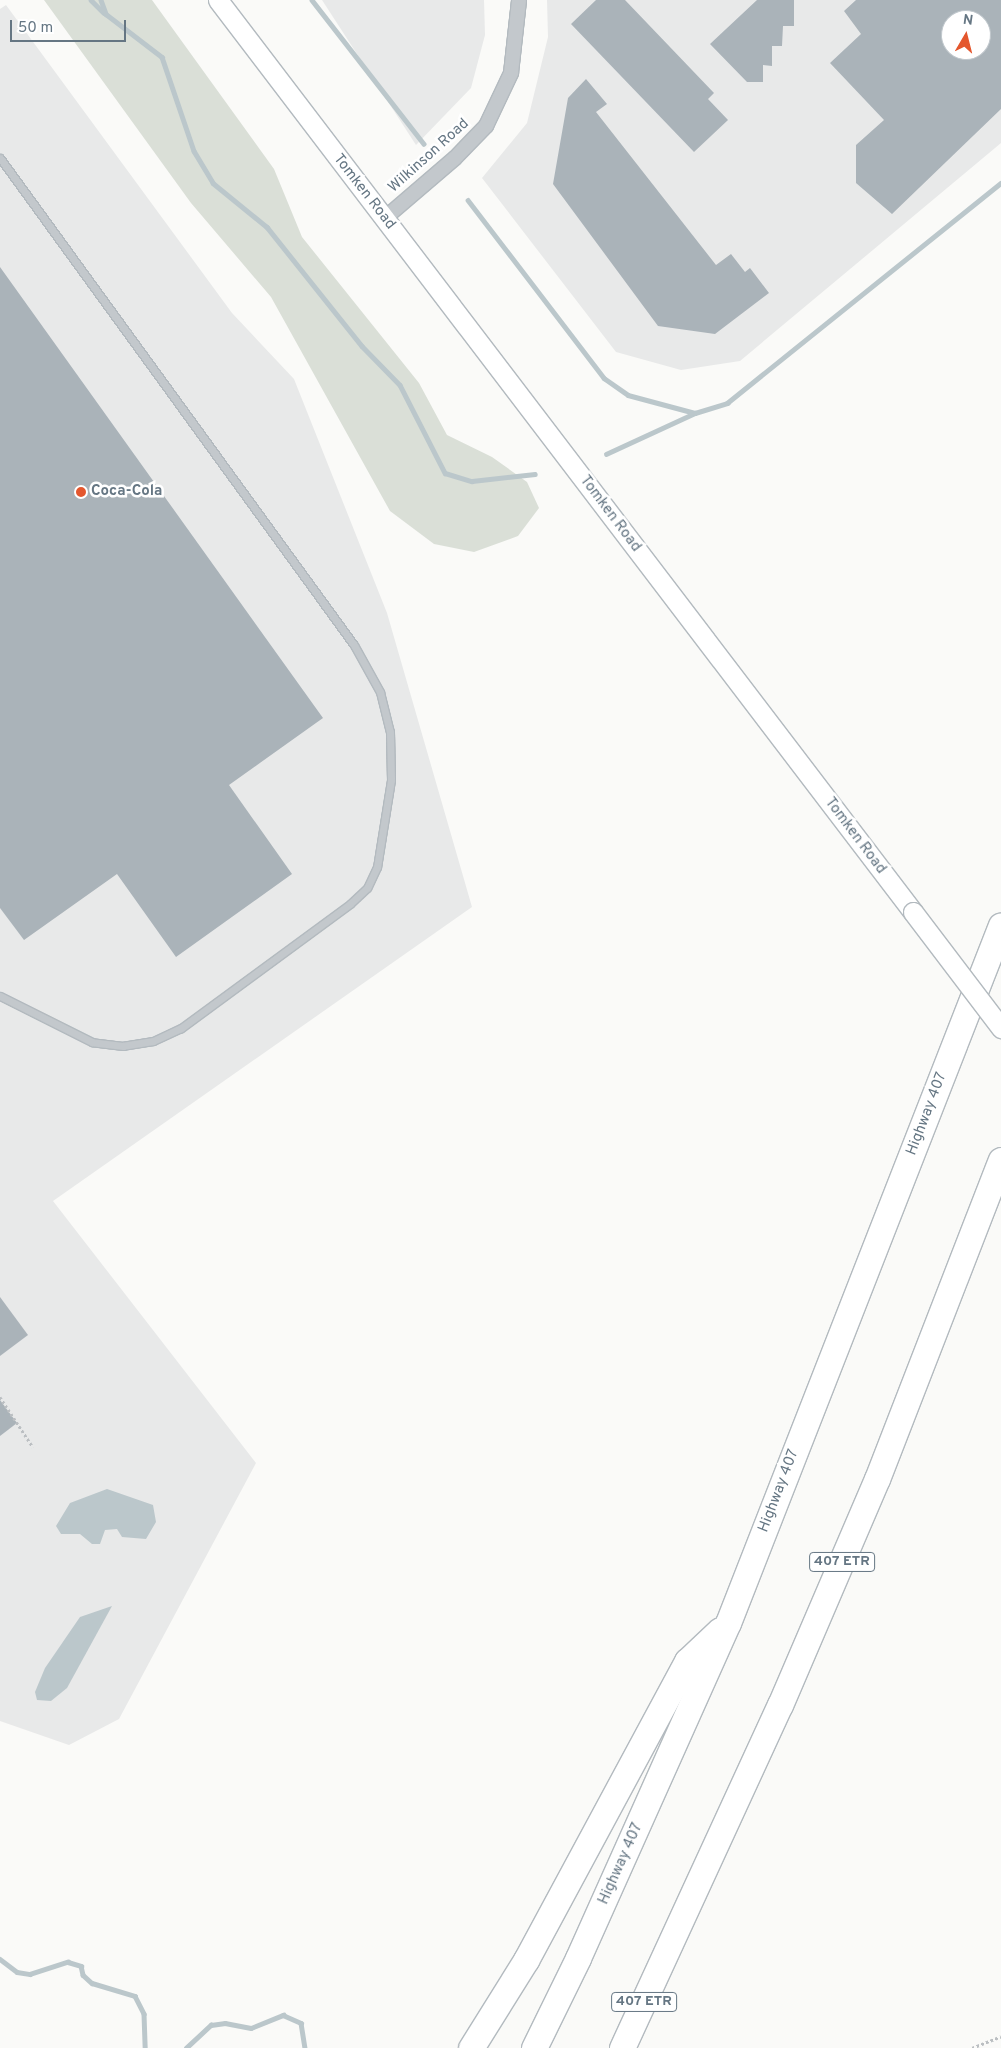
<!DOCTYPE html>
<style>
body{margin:0}
#map{position:relative;width:1001px;height:2048px;overflow:hidden;background:#fafaf8;font-family:Overpass,sans-serif}
div>[style]{position:absolute}
.built>*{inset:0;background:#e8e9e9}
.green>*{inset:0;background:#dadfd7}
.water>*{inset:0;background:#bbc7cb}
.stream>*{height:4.5px;margin:-2.25px;padding:0 2.25px;transform-origin:2.25px;border-radius:2.25px;background:#bbc7cb}
.building>*{inset:0;background:#aab3b9}
.path>*{height:2.5px;margin-top:-1.25px;transform-origin:0;background:repeating-linear-gradient(90deg,#bbbfc2 0 2.5px,transparent 0 5px)}
.roads{filter:drop-shadow(1px 0 #b3babf) drop-shadow(-1px 0 #b3babf) drop-shadow(0 1px #b3babf) drop-shadow(0 -1px #b3babf)}
.service>*{height:7px;margin:-3.5px;padding:0 3.5px;transform-origin:3.5px;border-radius:3.5px;background:#c3c8cc}
.minor>*{height:14px;margin:-7px;padding:0 7px;transform-origin:7px;border-radius:7px;background:#c3c8cc}
.secondary>*{height:19px;margin:-9.5px;padding:0 9.5px;transform-origin:9.5px;border-radius:9.5px;background:#fff}
.motorway>*{height:25px;margin:-12.5px;padding:0 12.5px;transform-origin:12.5px;border-radius:12.5px;background:#fff}
.bridges{filter:drop-shadow(1px 0 #b3babf) drop-shadow(-1px 0 #b3babf) drop-shadow(0 1px #b3babf) drop-shadow(0 -1px #b3babf)}
.secondary-bridge>*{height:19px;margin:-9.5px;padding:0 9.5px;transform-origin:9.5px;border-radius:9.5px;background:#fff}
.dots>*{width:14px;height:14px;translate:-50% -50%;box-sizing:border-box;border:2px solid #fff;border-radius:50%}
span{translate:-50% -50%;white-space:nowrap;text-align:center;line-height:1.15;-webkit-text-stroke:5px #fff;paint-order:stroke}
.shield-label span{padding:1px 4px;background:#fff;border:1px solid;border-radius:4px;-webkit-text-stroke-width:0}
.shield-label{font-size:14px;color:#657683;font-weight:700}
.street-label{font-size:15px;color:#657683}
.poi-label{font-size:15px;color:#657683;font-weight:700}
.left{translate:0 -50%;text-align:left}
.north{position:absolute;left:941px;top:10px;width:50px;height:50px;box-sizing:border-box;background:#fff;border:1px solid #c1c8cd;border-radius:50%;rotate:8deg;font-size:14px;font-weight:700;line-height:20px;text-align:center;color:#657683}
.north::after{content:'';display:block;margin:auto;width:18px;height:22px;background:#e4572e;clip-path:polygon(50% 0,100% 100%,50% 72%,0 100%)}
.scale{position:absolute;left:10px;top:20px;width:116px;height:22px;box-sizing:border-box;border:2px solid #657683;border-top:0;padding-left:6px;font-size:15px;line-height:18px;white-space:nowrap;color:#657683;-webkit-text-stroke:4px #fff;paint-order:stroke}
</style>
<div id="map">
<div class="built">
<i style="clip-path:polygon(322px 0,484px 0,485px 35px,471px 88px,416px 145px)"></i>
<i style="clip-path:polygon(evenodd,547px 0,1001px 0,1001px 143px,740px 361px,681px 370px,616px 352px,482px 178px,527px 123px,548px 37px,547px 0,951px 20px,981px 20px,981px 50px,951px 50px,951px 20px)"></i>
<i style="clip-path:polygon(6px 5px,232px 313px,294px 379px,387px 613px,472px 907px,53px 1201px,256px 1463px,119px 1719px,69px 1745px,0 1721px,0 9px)"></i>
</div>
<div class="green">
<i style="clip-path:polygon(44px 0,152px 0,274px 169px,302px 237px,419px 383px,447px 435px,492px 457px,527px 482px,539px 508px,518px 536px,474px 552px,434px 544px,390px 511px,271px 297px,191px 203px)"></i>
</div>
<div class="water">
<i style="clip-path:polygon(107px 1489px,153px 1505px,156px 1522px,146px 1539px,122px 1537px,117px 1529px,105px 1530px,100px 1544px,92px 1544px,80px 1534px,61px 1534px,56px 1526px,70px 1503px)"></i>
<i style="clip-path:polygon(112px 1606px,67px 1688px,51px 1701px,37px 1700px,35px 1692px,45px 1668px,80px 1617px)"></i>
</div>
<div class="stream">
<i style="left:91px;top:0;width:18px;rotate:45deg"></i>
<i style="left:101px;top:0;width:15px;rotate:70deg"></i>
<i style="left:106px;top:14px;width:71px;rotate:37.5deg"></i>
<i style="left:162px;top:57px;width:99px;rotate:71.2deg"></i>
<i style="left:194px;top:151px;width:37px;rotate:59deg"></i>
<i style="left:213px;top:183px;width:70px;rotate:39.2deg"></i>
<i style="left:267px;top:227px;width:152px;rotate:51.4deg"></i>
<i style="left:362px;top:346px;width:54px;rotate:45.7deg"></i>
<i style="left:400px;top:385px;width:99px;rotate:62.9deg"></i>
<i style="left:445px;top:473px;width:28px;rotate:17deg"></i>
<i style="left:472px;top:481px;width:63px;rotate:-6.3deg"></i>
<i style="left:312px;top:0;width:182px;rotate:52.1deg"></i>
<i style="left:468px;top:200px;width:224px;rotate:52.6deg"></i>
<i style="left:604px;top:378px;width:29px;rotate:35deg"></i>
<i style="left:628px;top:395px;width:69px;rotate:15deg"></i>
<i style="left:606px;top:454px;width:98px;rotate:-24.7deg"></i>
<i style="left:695px;top:413px;width:34px;rotate:-17deg"></i>
<i style="left:727px;top:403px;width:351px;rotate:-38.8deg"></i>
<i style="left:0;top:1959px;width:21px;rotate:37deg"></i>
<i style="left:17px;top:1972px;width:13px;rotate:9deg"></i>
<i style="left:30px;top:1974px;width:40px;rotate:-18deg"></i>
<i style="left:68px;top:1962px;width:14px;rotate:17deg"></i>
<i style="left:81px;top:1966px;width:9px;rotate:77deg"></i>
<i style="left:83px;top:1975px;width:12px;rotate:42deg"></i>
<i style="left:92px;top:1983px;width:45px;rotate:16.8deg"></i>
<i style="left:135px;top:1996px;width:20px;rotate:63deg"></i>
<i style="left:144px;top:2014px;width:34px;rotate:88deg"></i>
<i style="left:186px;top:2048px;width:34px;rotate:-43deg"></i>
<i style="left:211px;top:2025px;width:14px;rotate:-8deg"></i>
<i style="left:225px;top:2023px;width:26px;rotate:11deg"></i>
<i style="left:251px;top:2028px;width:35px;rotate:-22deg"></i>
<i style="left:283px;top:2015px;width:20px;rotate:24deg"></i>
<i style="left:301px;top:2023px;width:25px;rotate:81deg"></i>
</div>
<div class="building">
<i style="clip-path:polygon(596px 0,625px 0,714px 93px,708px 99px,728px 120px,694px 152px,571px 24px)"></i>
<i style="clip-path:polygon(757px 0,794px 0,794px 26px,783px 26px,782px 46px,772px 46px,772px 66px,763px 65px,763px 82px,747px 82px,710px 44px)"></i>
<i style="clip-path:polygon(evenodd,856px 0,1001px 0,1001px 109px,892px 214px,856px 183px,856px 145px,884px 120px,830px 63px,861px 34px,844px 11px,856px 0,951px 20px,981px 20px,981px 50px,951px 50px,951px 20px)"></i>
<i style="clip-path:polygon(586px 79px,607px 104px,596px 112px,716px 265px,731px 254px,745px 272px,750px 268px,769px 293px,715px 334px,658px 326px,553px 184px,568px 98px)"></i>
<i style="clip-path:polygon(0 267px,323px 718px,229px 785px,292px 874px,176px 957px,117px 874px,24px 940px,0 908px)"></i>
<i style="clip-path:polygon(0 1297px,28px 1335px,0 1356px)"></i>
<i style="clip-path:polygon(0 1400px,17px 1423px,0 1436px)"></i>
</div>
<div class="path">
<i style="left:0;top:1397px;width:60px;rotate:56.6deg"></i>
<i style="left:972px;top:2048px;width:31px;rotate:-22deg"></i>
</div>
<div class="roads">
<div class="service">
<i style="left:0;top:158px;width:602px;rotate:53.99deg"></i>
<i style="left:354px;top:645px;width:54px;rotate:61deg"></i>
<i style="left:380px;top:692px;width:41px;rotate:76deg"></i>
<i style="left:390px;top:732px;width:48px;rotate:88.8deg"></i>
<i style="left:391px;top:780px;width:88px;rotate:99.1deg"></i>
<i style="left:377px;top:867px;width:23px;rotate:115deg"></i>
<i style="left:367px;top:888px;width:23px;rotate:137deg"></i>
<i style="left:350px;top:904px;width:210px;rotate:143.7deg"></i>
<i style="left:181px;top:1028px;width:31px;rotate:155deg"></i>
<i style="left:153px;top:1041px;width:30px;rotate:171deg"></i>
<i style="left:123px;top:1046px;width:31px;rotate:-173deg"></i>
<i style="left:92px;top:1042px;width:103px;rotate:-153.4deg"></i>
</div>
<div class="minor">
<i style="left:385px;top:218px;width:92px;rotate:-40.6deg"></i>
<i style="left:455px;top:158px;width:45px;rotate:-45.9deg"></i>
<i style="left:486px;top:126px;width:59px;rotate:-64.7deg"></i>
<i style="left:511px;top:73px;width:73px;rotate:-83.7deg"></i>
</div>
<div class="secondary">
<i style="left:218px;top:0;width:1147px;rotate:52.69deg"></i>
</div>
<div class="motorway">
<i style="left:471px;top:2048px;width:104px;rotate:-58deg"></i>
<i style="left:526px;top:1960px;width:340px;rotate:-61.7deg"></i>
<i style="left:687px;top:1661px;width:45px;rotate:-43.2deg"></i>
<i style="left:534px;top:2048px;width:100px;rotate:-63.9deg"></i>
<i style="left:578px;top:1958px;width:367px;rotate:-65.9deg"></i>
<i style="left:728px;top:1623px;width:749px;rotate:-68.64deg"></i>
<i style="left:622px;top:2048px;width:378px;rotate:-65.3deg"></i>
<i style="left:780px;top:1705px;width:246px;rotate:-66.8deg"></i>
<i style="left:877px;top:1479px;width:342px;rotate:-68.8deg"></i>
</div>
</div>
<div class="bridges">
<div class="secondary-bridge">
<i style="left:913px;top:912px;width:146px;rotate:52.8deg"></i>
</div>
</div>
<div class="dots">
<i style="left:81px;top:492px;background:#e4572e"></i>
</div>
<div class="shield-label">
<span style="left:842px;top:1562px">407 ETR</span>
<span style="left:644px;top:2002px">407 ETR</span>
</div>
<div class="street-label">
<span style="left:429px;top:156px;rotate:-42deg">Wilkinson Road</span>
<span style="left:364px;top:192px;rotate:52deg">Tomken Road</span>
<span style="left:610px;top:514px;rotate:53deg">Tomken Road</span>
<span style="left:855px;top:836px;rotate:53deg">Tomken Road</span>
<span style="left:927px;top:1114px;rotate:-69deg">Highway 407</span>
<span style="left:779px;top:1491px;rotate:-69deg">Highway 407</span>
<span style="left:621px;top:1864px;rotate:-66deg">Highway 407</span>
</div>
<div class="poi-label">
<span class="left" style="left:91px;top:492px">Coca-Cola</span>
</div>
<div class="north">N</div>
<div class="scale">50 m</div>
</div>
